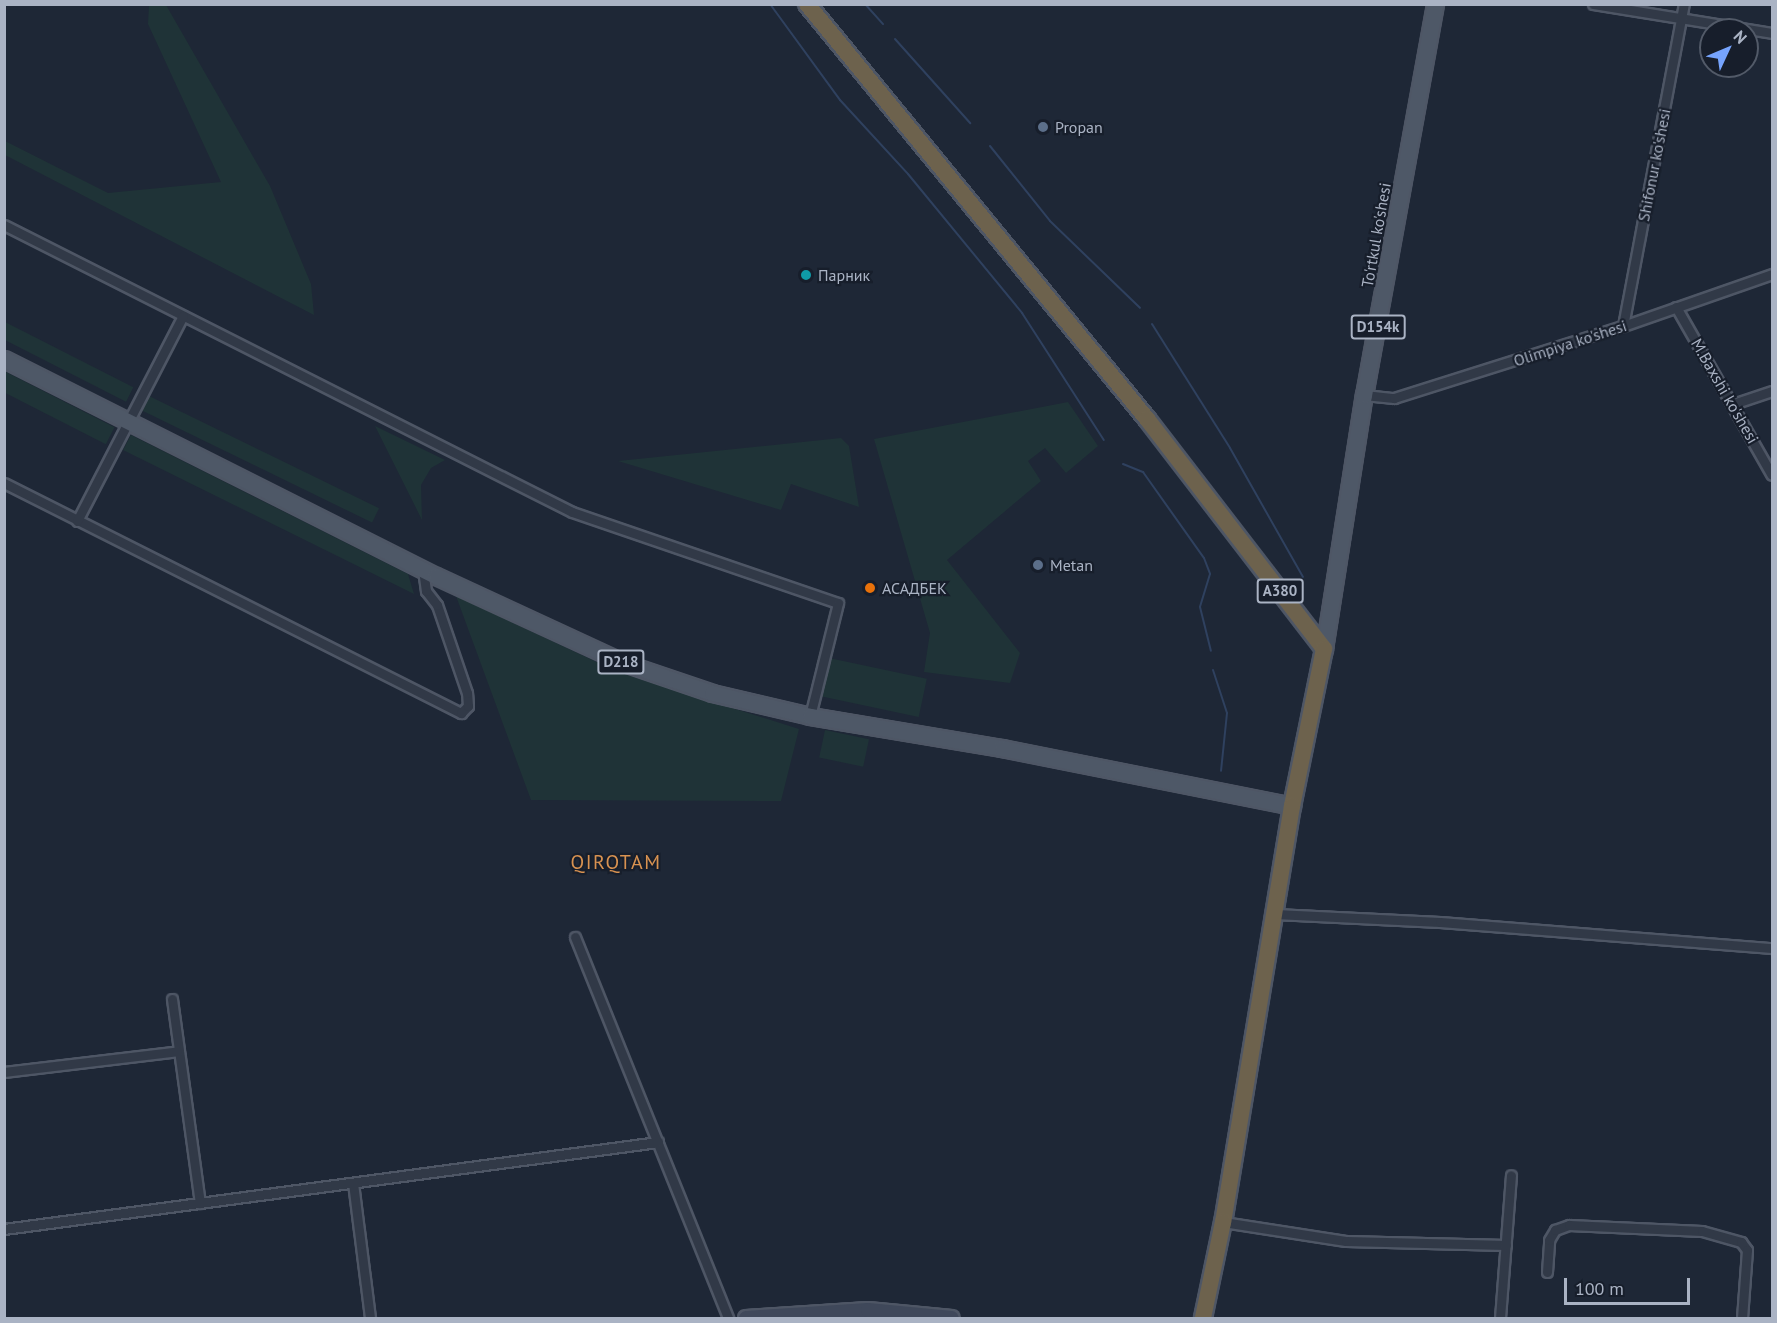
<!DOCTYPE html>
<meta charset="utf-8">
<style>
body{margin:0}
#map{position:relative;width:1777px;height:1323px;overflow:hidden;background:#1e2736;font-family:"PT Sans",sans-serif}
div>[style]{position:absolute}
.green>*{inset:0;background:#1f3337;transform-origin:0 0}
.stream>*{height:2px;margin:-1px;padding:0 1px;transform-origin:1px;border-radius:1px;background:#2f415f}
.roads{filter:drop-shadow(2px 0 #4e5665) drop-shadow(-2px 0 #4e5665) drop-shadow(0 2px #4e5665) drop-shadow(0 -2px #4e5665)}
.street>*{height:9px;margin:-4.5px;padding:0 4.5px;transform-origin:4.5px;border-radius:4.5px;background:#313947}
.secondary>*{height:14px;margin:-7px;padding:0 7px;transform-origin:7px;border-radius:7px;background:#3f485a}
.primary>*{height:15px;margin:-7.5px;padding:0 7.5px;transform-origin:7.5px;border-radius:7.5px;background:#4e5867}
.highway>*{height:16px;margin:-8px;padding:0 8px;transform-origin:8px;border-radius:8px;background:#6d624d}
.dots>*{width:16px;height:16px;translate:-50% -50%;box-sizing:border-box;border:3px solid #171e2b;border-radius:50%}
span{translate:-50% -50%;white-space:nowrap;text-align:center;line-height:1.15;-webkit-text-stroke:4.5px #171e2b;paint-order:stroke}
.shield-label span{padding:2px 4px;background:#171e2b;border:2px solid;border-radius:4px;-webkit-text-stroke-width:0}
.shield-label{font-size:15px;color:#aab3c4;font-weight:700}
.poi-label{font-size:16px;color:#aab3c4}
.left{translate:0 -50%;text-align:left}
.street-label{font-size:16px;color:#aab3c4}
.quarter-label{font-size:20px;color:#d89251;letter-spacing:1.5px}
.frame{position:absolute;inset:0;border:6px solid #aab3c4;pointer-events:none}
.north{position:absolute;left:1699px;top:18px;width:60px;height:60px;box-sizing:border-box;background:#171e2b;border:2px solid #525a68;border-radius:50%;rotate:46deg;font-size:16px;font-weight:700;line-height:24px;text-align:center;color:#aab3c4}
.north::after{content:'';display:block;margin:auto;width:21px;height:27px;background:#76a4fe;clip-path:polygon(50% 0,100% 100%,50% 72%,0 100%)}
.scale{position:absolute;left:1564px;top:1278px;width:126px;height:27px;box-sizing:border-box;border:3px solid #aab3c4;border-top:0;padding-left:8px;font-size:18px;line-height:21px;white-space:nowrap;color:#aab3c4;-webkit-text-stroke:4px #171e2b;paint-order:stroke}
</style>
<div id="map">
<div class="green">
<i style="clip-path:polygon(149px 5px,166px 5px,270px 186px,311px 284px,314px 315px,5px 155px,5px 141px,108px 193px,221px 182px,148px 24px)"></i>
<i style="left:5px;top:322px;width:144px;height:16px;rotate:27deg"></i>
<i style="left:4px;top:371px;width:124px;height:19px;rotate:27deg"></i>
<i style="left:149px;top:396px;width:256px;height:16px;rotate:26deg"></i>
<i style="clip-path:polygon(1068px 402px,1098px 446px,1066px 473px,1045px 448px,1028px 461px,1041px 481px,947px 560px,1020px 653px,1010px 683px,924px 672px,930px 633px,874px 439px)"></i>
<i style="clip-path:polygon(375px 426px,445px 460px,431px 468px,421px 485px,422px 520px)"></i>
<i style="clip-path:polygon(131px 435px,408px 574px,414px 594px,123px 450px)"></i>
<i style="clip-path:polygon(841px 438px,849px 446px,859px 507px,791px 484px,781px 510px,618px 461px)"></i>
<i style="clip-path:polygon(456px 596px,618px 672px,799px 729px,781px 801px,531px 800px)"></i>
<i style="left:829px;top:658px;width:100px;height:39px;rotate:12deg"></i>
<i style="left:825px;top:730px;width:45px;height:28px;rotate:12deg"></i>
</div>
<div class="stream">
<i style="left:770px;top:4px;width:119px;rotate:53.9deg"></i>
<i style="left:840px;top:100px;width:100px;rotate:47.4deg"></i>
<i style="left:908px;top:174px;width:180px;rotate:50.6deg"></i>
<i style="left:1022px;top:313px;width:151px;rotate:57.2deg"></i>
<i style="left:865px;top:4px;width:27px;rotate:48deg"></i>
<i style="left:895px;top:39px;width:113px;rotate:48.2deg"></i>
<i style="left:990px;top:146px;width:96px;rotate:51.3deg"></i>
<i style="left:1050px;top:221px;width:125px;rotate:44deg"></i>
<i style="left:1152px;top:324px;width:146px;rotate:57.8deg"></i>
<i style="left:1230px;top:448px;width:148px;rotate:60.5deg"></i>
<i style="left:1123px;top:464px;width:22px;rotate:22deg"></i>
<i style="left:1143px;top:472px;width:105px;rotate:54.7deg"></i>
<i style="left:1204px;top:558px;width:17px;rotate:69deg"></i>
<i style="left:1210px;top:574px;width:34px;rotate:107deg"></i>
<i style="left:1200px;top:607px;width:45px;rotate:76deg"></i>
<i style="left:1213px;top:670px;width:45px;rotate:72deg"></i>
<i style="left:1227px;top:713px;width:58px;rotate:95.9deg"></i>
</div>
<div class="roads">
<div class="street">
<i style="left:1593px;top:4px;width:181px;rotate:9.2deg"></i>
<i style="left:4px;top:225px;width:636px;rotate:26.81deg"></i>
<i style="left:572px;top:512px;width:281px;rotate:18.9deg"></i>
<i style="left:838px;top:603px;width:116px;rotate:103.9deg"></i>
<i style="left:1676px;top:307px;width:193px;rotate:60.3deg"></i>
<i style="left:1623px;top:326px;width:328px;rotate:-79.3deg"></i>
<i style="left:1364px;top:395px;width:30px;rotate:6deg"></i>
<i style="left:1394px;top:398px;width:240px;rotate:-17.5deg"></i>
<i style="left:1623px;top:326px;width:158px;rotate:-19.2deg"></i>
<i style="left:1733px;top:404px;width:41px;rotate:-18.4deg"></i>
<i style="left:4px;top:483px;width:512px;rotate:26.72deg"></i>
<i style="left:461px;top:713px;width:10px;rotate:-45deg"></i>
<i style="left:468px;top:706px;width:13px;rotate:-94deg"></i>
<i style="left:467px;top:693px;width:93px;rotate:-108.8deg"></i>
<i style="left:437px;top:605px;width:18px;rotate:-128deg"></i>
<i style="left:426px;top:591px;width:22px;rotate:-98deg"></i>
<i style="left:77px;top:521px;width:231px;rotate:-62.7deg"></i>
<i style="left:1275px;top:914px;width:165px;rotate:2.8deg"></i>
<i style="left:1440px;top:922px;width:333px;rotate:4.5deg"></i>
<i style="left:575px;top:937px;width:411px;rotate:68.1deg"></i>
<i style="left:172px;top:999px;width:206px;rotate:82.2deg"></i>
<i style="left:4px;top:1072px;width:176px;rotate:-6.8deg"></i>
<i style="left:353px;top:1183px;width:136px;rotate:82.8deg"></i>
<i style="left:1223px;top:1222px;width:124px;rotate:8.8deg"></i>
<i style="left:1346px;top:1241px;width:160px;rotate:1.4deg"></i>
<i style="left:4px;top:1229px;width:660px;rotate:-7.58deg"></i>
<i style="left:1547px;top:1272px;width:32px;rotate:-86deg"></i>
<i style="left:1549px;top:1240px;width:12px;rotate:-59deg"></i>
<i style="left:1555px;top:1230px;width:15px;rotate:-20deg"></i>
<i style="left:1569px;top:1225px;width:133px;rotate:2.6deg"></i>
<i style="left:1702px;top:1231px;width:41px;rotate:15.8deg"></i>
<i style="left:1741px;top:1242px;width:10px;rotate:53deg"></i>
<i style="left:1747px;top:1250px;width:68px;rotate:94.2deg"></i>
<i style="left:1500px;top:1318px;width:143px;rotate:-85.6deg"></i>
</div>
<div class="secondary">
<i style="left:746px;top:1318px;width:122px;rotate:-3.8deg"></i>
<i style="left:868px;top:1310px;width:84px;rotate:5.4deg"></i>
</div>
<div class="primary">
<i style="left:4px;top:359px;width:483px;rotate:26.7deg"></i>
<i style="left:436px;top:576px;width:207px;rotate:24.8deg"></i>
<i style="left:624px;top:663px;width:93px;rotate:18.8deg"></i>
<i style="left:712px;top:693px;width:101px;rotate:13.2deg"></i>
<i style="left:810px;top:716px;width:195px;rotate:9.5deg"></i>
<i style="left:1002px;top:748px;width:296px;rotate:11.3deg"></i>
<i style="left:1324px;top:649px;width:257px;rotate:-81.1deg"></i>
<i style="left:1364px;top:395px;width:397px;rotate:-79.7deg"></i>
</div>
<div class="highway">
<i style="left:807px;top:4px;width:536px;rotate:50.67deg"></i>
<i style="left:1147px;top:419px;width:290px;rotate:52.4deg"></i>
<i style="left:1324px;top:649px;width:160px;rotate:101.5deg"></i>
<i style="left:1292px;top:806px;width:422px;rotate:99.4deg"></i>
<i style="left:1223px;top:1222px;width:98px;rotate:101.8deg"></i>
</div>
</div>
<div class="dots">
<i style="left:1043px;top:127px;background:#5c6f8a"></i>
<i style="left:806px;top:275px;background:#0f9aa8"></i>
<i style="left:1038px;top:565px;background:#5c6f8a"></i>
<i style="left:870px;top:588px;background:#e8710a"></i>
</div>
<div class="shield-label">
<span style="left:1378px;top:327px">D154k</span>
<span style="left:1280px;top:591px">A380</span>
<span style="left:621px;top:662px">D218</span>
</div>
<div class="poi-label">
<span class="left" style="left:1055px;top:127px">Propan</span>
<span class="left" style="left:818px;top:275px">Парник</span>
<span class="left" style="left:1050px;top:565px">Metan</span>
<span class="left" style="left:882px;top:588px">АСАДБЕК</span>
</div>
<div class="street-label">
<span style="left:1654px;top:165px;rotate:-79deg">Shifonur ko'shesi</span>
<span style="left:1376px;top:235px;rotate:-80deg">To'rtkul ko'shesi</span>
<span style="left:1570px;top:343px;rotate:-18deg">Olimpiya ko'shesi</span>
<span style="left:1725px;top:391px;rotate:60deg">M.Baxshi ko'shesi</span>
</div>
<div class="quarter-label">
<span style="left:616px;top:862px">QIRQTAM</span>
</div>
<div class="frame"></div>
<div class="north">N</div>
<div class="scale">100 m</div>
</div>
